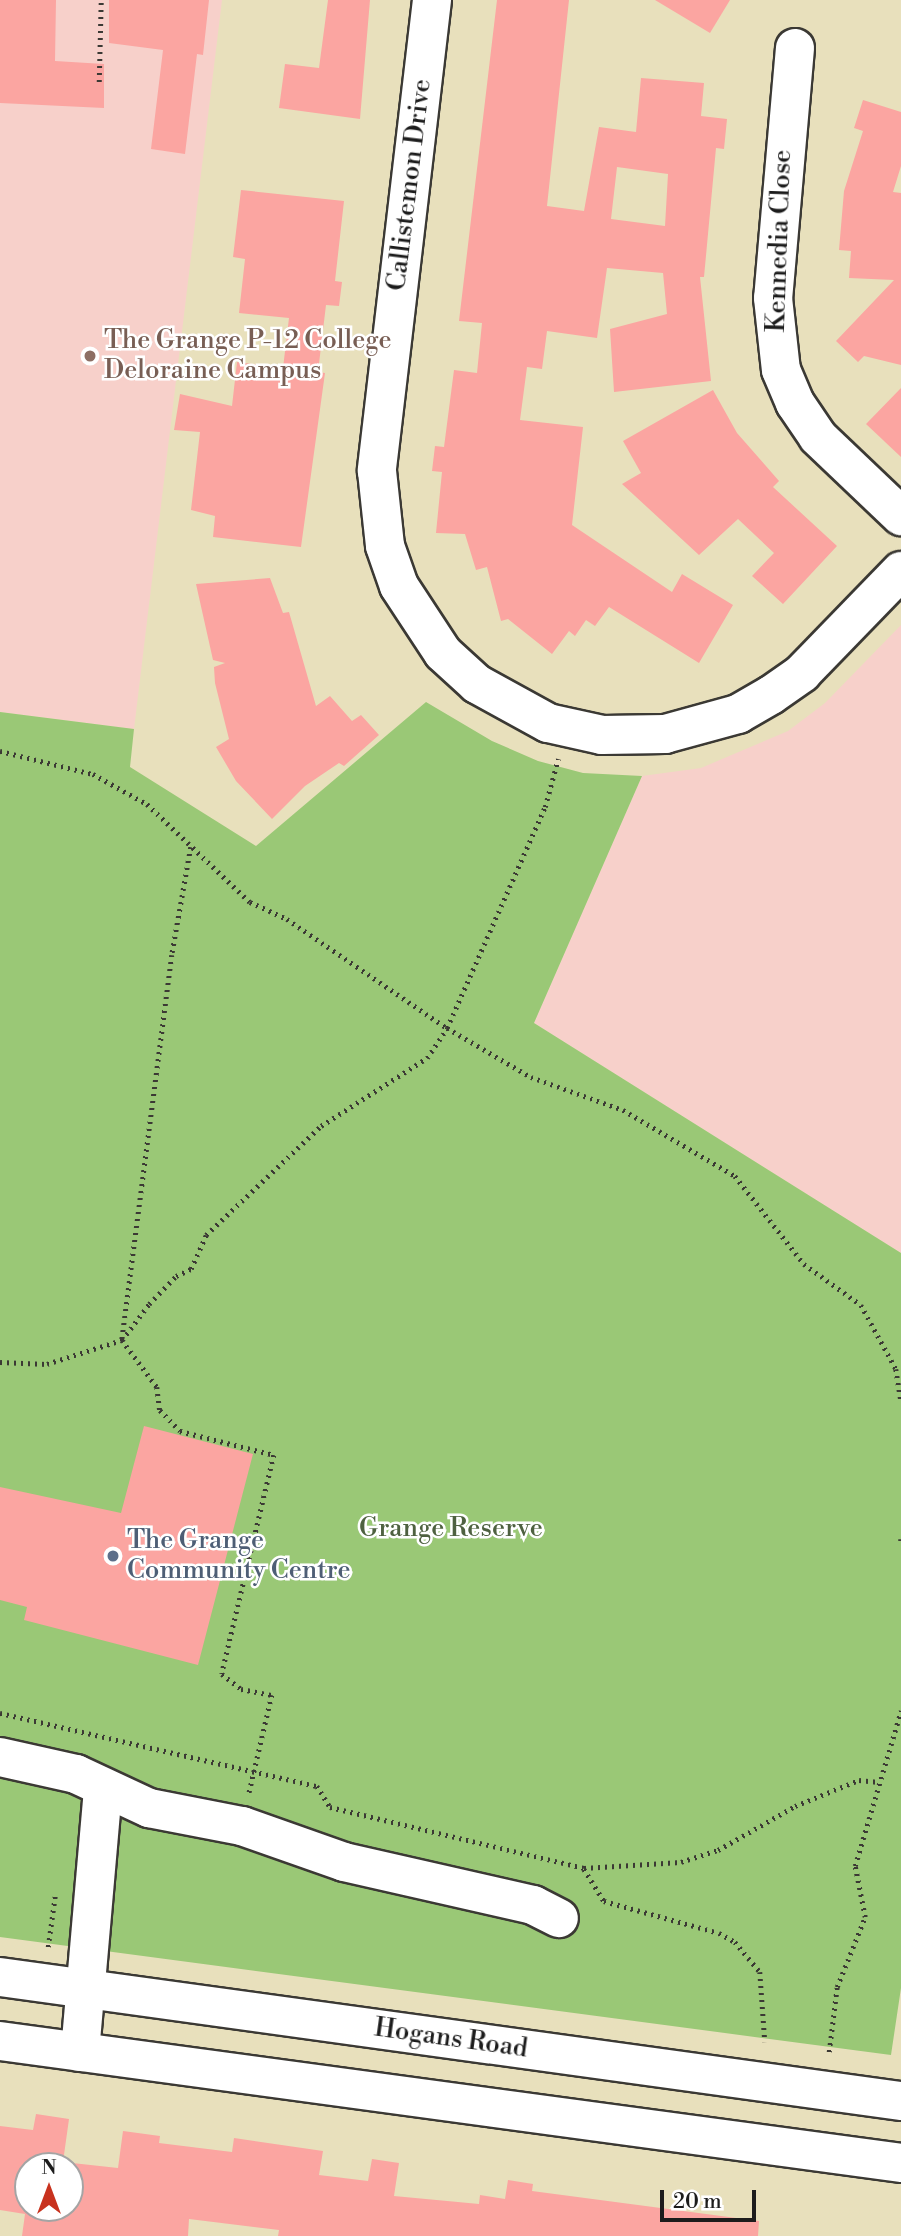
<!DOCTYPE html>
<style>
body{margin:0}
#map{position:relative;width:901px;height:2236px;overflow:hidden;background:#e8e0bc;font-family:"Libre Bodoni",serif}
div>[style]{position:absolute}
.built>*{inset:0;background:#f7d0ca}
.green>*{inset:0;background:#9ac876}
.building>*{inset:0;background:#fba5a1}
.path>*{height:4.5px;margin-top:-2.25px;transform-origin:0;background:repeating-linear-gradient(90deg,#3b3934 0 2px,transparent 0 7px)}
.roads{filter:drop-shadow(2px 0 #3b3934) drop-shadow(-2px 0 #3b3934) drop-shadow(0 2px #3b3934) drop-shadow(0 -2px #3b3934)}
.minor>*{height:38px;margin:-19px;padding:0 19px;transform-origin:19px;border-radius:19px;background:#fff}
.dots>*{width:19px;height:19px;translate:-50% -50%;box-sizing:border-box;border:4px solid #fff;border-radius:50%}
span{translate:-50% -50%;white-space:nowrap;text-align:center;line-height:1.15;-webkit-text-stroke:5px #fff;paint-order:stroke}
.street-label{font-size:26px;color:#1c1c1c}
.education-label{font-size:26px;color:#785e54}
.left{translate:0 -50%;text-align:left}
.park-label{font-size:26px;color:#4e6140}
.service-label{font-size:26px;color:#4e5e75}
.north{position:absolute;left:14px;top:2152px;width:70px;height:70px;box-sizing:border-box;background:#fff;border:2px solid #a4a4a4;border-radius:50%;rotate:0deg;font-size:19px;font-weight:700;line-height:28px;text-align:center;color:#1c1c1c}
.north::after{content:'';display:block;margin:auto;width:24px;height:32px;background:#c8321e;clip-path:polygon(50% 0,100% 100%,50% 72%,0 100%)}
.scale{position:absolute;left:660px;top:2190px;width:96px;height:32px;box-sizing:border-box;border:4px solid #1c1c1c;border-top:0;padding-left:9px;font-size:21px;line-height:24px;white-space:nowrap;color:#1c1c1c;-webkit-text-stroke:5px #fff;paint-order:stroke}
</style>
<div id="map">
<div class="built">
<i style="clip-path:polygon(0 0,222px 0,134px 729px,0 712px)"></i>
<i style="clip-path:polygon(901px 625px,901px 1253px,534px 1023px,642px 776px,701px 768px,788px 731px,825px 703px)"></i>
</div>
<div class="green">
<i style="clip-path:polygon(426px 702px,492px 741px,538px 761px,583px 773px,642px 776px,534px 1023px,901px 1253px,901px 1988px,891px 2055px,0 1937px,0 712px,134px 729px,130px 767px,256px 846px)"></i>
</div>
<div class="building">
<i style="clip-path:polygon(0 0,56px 0,55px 61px,104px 64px,104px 108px,0 103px)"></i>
<i style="clip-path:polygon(109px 0,209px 0,203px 55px,197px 54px,185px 154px,151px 149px,163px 50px,109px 43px)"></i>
<i style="clip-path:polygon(328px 0,370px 0,360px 119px,279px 108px,285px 64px,319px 68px)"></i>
<i style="clip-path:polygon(evenodd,497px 0,569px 0,547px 206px,584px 211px,599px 127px,636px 132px,641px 78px,704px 83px,701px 116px,727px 119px,724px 149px,716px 148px,704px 277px,700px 277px,711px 381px,614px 392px,610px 329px,667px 314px,663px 273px,607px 268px,597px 338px,547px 331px,542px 369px,527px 367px,520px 420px,583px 427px,572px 525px,672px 592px,682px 574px,733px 605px,699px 663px,609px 607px,595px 626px,586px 620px,575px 636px,569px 631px,552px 654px,508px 619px,501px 621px,487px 567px,476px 570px,465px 534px,436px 533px,442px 472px,432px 471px,435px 446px,444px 447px,454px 370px,477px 373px,482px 323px,459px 321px,497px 0,617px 167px,668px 174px,665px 226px,611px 219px,617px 167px)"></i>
<i style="clip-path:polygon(655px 0,730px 0,710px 33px)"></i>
<i style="clip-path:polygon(863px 100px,901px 112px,901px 166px,893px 192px,901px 193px,901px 365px,864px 356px,858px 362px,836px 341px,894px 280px,849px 278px,851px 251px,839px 250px,844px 191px,863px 131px,854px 128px)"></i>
<i style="clip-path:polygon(241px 190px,344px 201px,335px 281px,342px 282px,339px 306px,326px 305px,318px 372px,325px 373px,301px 547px,213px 537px,215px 516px,191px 510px,200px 432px,174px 430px,180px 394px,232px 406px,237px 362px,283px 368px,289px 318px,239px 313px,245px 259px,233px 257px)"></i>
<i style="clip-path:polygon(901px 388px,901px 457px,866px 424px)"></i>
<i style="clip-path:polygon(713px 390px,737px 433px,779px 481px,773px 487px,837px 546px,783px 604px,752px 576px,774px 553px,738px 519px,699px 555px,622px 484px,641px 473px,623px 441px)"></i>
<i style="clip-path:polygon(270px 578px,283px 613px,289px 612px,316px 706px,330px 696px,352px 721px,361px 715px,379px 735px,344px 766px,339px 763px,305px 786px,272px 819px,236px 781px,216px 747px,229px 739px,215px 683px,214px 667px,225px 663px,213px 660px,196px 584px)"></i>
<i style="clip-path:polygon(144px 1426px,253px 1454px,198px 1665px,24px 1620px,27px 1607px,0 1600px,0 1487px,121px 1513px)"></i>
<i style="clip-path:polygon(evenodd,36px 2114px,69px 2119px,63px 2162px,118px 2168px,123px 2131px,160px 2136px,159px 2143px,232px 2152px,234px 2138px,323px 2151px,319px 2175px,368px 2181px,372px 2159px,399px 2163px,394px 2196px,479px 2204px,480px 2195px,505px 2199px,508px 2180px,533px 2184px,532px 2191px,759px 2221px,758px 2236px,278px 2236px,279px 2230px,189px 2219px,188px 2236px,22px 2236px,25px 2214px,0 2210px,0 2126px,33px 2130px,36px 2114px,28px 2166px,70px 2166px,70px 2208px,28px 2208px,28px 2166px)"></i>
</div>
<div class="path">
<i style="left:99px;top:82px;width:82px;rotate:-88.6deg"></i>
<i style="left:0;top:751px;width:96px;rotate:13.9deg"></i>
<i style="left:93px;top:774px;width:62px;rotate:29.1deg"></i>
<i style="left:147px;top:804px;width:142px;rotate:43.6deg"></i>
<i style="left:250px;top:902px;width:41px;rotate:24.7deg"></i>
<i style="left:287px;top:919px;width:194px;rotate:34.3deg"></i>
<i style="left:447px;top:1028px;width:97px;rotate:30.3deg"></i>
<i style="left:531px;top:1077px;width:98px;rotate:19.7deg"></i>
<i style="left:623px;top:1110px;width:130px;rotate:30.5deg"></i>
<i style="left:735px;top:1176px;width:112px;rotate:51.9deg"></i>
<i style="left:804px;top:1264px;width:70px;rotate:35.7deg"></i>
<i style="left:861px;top:1305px;width:73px;rotate:61.3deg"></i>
<i style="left:896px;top:1369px;width:31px;rotate:81deg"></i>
<i style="left:191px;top:847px;width:110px;rotate:100deg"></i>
<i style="left:172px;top:955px;width:388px;rotate:97.4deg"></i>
<i style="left:122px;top:1340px;width:59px;rotate:53.3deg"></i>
<i style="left:157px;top:1387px;width:23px;rotate:83deg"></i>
<i style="left:160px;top:1410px;width:29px;rotate:46deg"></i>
<i style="left:180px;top:1431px;width:97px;rotate:14.3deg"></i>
<i style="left:274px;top:1455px;width:225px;rotate:103.4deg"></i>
<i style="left:222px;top:1674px;width:24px;rotate:38deg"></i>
<i style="left:241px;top:1689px;width:32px;rotate:11deg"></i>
<i style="left:272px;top:1695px;width:102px;rotate:103.1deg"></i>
<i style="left:0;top:1362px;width:47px;rotate:2.4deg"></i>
<i style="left:47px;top:1364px;width:79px;rotate:-17.7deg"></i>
<i style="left:122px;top:1340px;width:45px;rotate:-53.1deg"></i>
<i style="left:149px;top:1304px;width:39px;rotate:-46deg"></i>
<i style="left:176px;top:1276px;width:17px;rotate:-25deg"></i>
<i style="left:191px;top:1269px;width:37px;rotate:-66deg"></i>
<i style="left:206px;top:1235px;width:158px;rotate:-43.5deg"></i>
<i style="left:321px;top:1126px;width:126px;rotate:-32.7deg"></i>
<i style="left:427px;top:1058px;width:36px;rotate:-56deg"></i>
<i style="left:447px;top:1028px;width:242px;rotate:-66.1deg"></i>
<i style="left:545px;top:807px;width:50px;rotate:-74.8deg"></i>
<i style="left:901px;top:1539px;width:5px;rotate:90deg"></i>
<i style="left:0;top:1713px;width:325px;rotate:13deg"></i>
<i style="left:317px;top:1786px;width:25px;rotate:58deg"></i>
<i style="left:330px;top:1807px;width:261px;rotate:13.5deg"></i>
<i style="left:584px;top:1868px;width:97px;rotate:-3.5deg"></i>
<i style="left:681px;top:1862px;width:39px;rotate:-18deg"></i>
<i style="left:718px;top:1850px;width:89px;rotate:-29.7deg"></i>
<i style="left:795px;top:1806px;width:69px;rotate:-22.1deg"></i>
<i style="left:859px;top:1780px;width:20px;rotate:6deg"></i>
<i style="left:584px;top:1869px;width:38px;rotate:58deg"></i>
<i style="left:604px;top:1901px;width:119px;rotate:15.5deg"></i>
<i style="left:719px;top:1933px;width:18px;rotate:29deg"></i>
<i style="left:735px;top:1942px;width:39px;rotate:50deg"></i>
<i style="left:760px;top:1972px;width:70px;rotate:85.9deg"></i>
<i style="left:48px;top:1947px;width:51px;rotate:-82.2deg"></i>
<i style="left:829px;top:2052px;width:65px;rotate:-83deg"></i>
<i style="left:837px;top:1987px;width:75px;rotate:-68.2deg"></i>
<i style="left:865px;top:1917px;width:52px;rotate:-101.1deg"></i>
<i style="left:855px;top:1866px;width:162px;rotate:-73.5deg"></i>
</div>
<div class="roads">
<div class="minor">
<i style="left:432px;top:0;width:474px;rotate:96.7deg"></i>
<i style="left:377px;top:471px;width:75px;rotate:83.9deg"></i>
<i style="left:385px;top:546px;width:42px;rotate:70.7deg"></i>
<i style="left:399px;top:586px;width:80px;rotate:56.7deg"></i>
<i style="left:443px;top:653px;width:46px;rotate:42.4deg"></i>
<i style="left:477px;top:684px;width:81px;rotate:28.8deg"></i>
<i style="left:548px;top:723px;width:55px;rotate:12.5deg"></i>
<i style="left:602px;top:735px;width:63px;rotate:-0.9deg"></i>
<i style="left:665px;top:734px;width:76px;rotate:-15.3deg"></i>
<i style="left:738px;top:714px;width:38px;rotate:-30deg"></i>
<i style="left:771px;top:695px;width:38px;rotate:-35deg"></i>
<i style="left:802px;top:673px;width:142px;rotate:-45.9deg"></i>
<i style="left:795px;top:48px;width:251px;rotate:95deg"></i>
<i style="left:773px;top:298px;width:72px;rotate:83.7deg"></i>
<i style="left:781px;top:370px;width:36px;rotate:67deg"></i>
<i style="left:795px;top:403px;width:41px;rotate:55.9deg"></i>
<i style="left:818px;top:437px;width:115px;rotate:43.6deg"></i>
<i style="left:0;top:1757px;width:78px;rotate:12.6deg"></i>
<i style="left:76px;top:1774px;width:81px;rotate:25deg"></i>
<i style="left:149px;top:1808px;width:95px;rotate:11deg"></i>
<i style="left:242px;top:1826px;width:108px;rotate:19.4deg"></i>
<i style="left:344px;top:1862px;width:194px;rotate:12.8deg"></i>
<i style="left:533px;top:1905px;width:29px;rotate:27deg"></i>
<i style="left:0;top:1977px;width:909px;rotate:7.84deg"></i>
<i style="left:0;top:2041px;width:909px;rotate:7.71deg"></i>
<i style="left:80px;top:2052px;width:264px;rotate:-85deg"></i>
</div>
</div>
<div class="dots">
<i style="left:90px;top:356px;background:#8d6e63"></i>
<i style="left:113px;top:1556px;background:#5c6f8a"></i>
</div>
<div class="street-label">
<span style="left:410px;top:185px;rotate:-83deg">Callistemon Drive</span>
<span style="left:780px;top:241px;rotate:-88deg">Kennedia Close</span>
<span style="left:451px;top:2039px;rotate:8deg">Hogans Road</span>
</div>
<div class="education-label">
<span class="left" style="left:104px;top:356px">The Grange P-12 College<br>Deloraine Campus</span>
</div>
<div class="park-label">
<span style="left:451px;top:1529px">Grange Reserve</span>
</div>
<div class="service-label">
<span class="left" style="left:127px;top:1556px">The Grange<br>Community Centre</span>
</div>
<div class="north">N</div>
<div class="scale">20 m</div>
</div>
